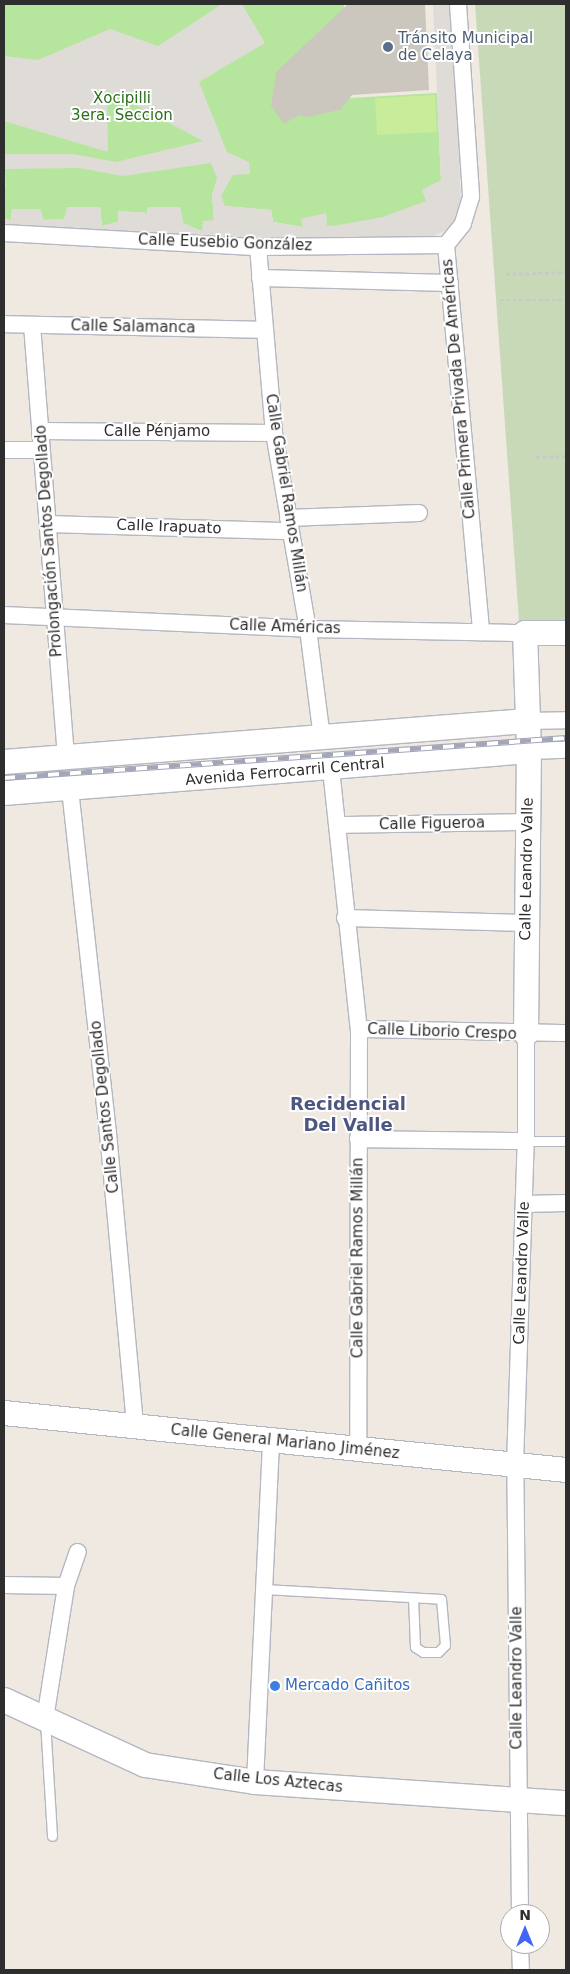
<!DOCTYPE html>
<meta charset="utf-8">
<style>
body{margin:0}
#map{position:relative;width:570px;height:1974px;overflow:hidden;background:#efe9e1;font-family:"DejaVu Sans",sans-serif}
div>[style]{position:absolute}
.green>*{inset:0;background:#b6e59e}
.cemetery>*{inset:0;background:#c8d9b8}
.pitch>*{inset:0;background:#c9ec9a;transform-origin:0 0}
.plaza>*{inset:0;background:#dfdcd8}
.building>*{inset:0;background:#cbc7bf}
.path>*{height:2.5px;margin-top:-1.25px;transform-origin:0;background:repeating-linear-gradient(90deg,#c9c9c9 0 4px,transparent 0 6.5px)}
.roads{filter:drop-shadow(1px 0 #b4b7c1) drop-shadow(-1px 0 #b4b7c1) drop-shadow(0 1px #b4b7c1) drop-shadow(0 -1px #b4b7c1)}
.lane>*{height:9px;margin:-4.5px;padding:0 4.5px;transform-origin:4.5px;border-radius:4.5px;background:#fff}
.street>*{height:16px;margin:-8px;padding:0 8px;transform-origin:8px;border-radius:8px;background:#fff}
.secondary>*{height:24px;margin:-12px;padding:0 12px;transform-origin:12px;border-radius:12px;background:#fff}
.rail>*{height:5.5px;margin-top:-2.75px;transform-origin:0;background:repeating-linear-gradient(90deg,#fff 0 11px,#a3a6b8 0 22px);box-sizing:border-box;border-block:1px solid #a3a6b8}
.dots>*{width:14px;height:14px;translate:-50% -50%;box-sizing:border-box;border:2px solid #fff;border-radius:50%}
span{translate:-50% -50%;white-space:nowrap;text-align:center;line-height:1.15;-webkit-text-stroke:4px #fff;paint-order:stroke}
.service-label{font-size:15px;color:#4e5e75}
.left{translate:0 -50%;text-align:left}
.park-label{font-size:15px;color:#2c6e1b}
.street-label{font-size:15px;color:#2e2e2e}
.shop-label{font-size:15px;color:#366cbe}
.quarter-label{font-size:18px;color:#4d5680;font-weight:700}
.frame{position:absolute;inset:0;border:5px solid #2e2e2e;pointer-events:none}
.north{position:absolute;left:500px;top:1904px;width:50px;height:50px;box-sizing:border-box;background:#fff;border:1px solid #ababab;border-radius:50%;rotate:0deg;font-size:14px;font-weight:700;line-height:20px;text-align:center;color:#2e2e2e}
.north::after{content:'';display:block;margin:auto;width:18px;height:22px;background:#4264fb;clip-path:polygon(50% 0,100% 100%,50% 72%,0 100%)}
</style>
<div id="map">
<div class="green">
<i style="clip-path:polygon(4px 4px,344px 4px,349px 98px,437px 93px,441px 181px,421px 225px,303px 227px,273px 222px,271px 210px,225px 206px,212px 194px,214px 221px,203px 232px,183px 223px,180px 207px,148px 207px,147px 213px,119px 211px,118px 222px,102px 226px,100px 207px,65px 219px,43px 220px,40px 209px,12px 209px,11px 220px,4px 219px)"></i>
</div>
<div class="cemetery">
<i style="clip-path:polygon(475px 4px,566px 4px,566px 624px,519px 621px)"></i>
</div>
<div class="pitch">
<i style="left:435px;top:95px;width:37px;height:60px;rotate:87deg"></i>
</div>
<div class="plaza">
<i style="clip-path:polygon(222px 4px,242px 4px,265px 43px,199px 82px,227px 152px,249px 162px,250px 174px,233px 175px,221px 196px,225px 206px,271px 210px,273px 222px,303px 227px,301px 219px,326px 213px,327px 227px,383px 217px,426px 201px,422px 190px,441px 180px,433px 4px,453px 4px,461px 201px,452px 227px,430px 238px,255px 241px,4px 225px,4px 219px,11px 220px,12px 209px,40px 209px,44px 220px,64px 219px,67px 207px,100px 207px,102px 226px,118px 222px,118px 211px,147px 213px,148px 207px,180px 207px,183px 223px,202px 231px,203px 221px,214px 220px,212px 194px,217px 178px,211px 163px,123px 176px,79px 168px,5px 169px,6px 188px,4px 188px,4px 154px,73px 154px,116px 162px,203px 141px,107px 90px,108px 152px,4px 121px,4px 56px,38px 60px,110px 29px,158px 46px)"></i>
</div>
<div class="building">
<i style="clip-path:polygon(348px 4px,425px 4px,429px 90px,352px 95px,340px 110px,307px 117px,299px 115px,284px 124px,271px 106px,276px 72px)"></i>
</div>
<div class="path">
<i style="left:506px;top:274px;width:60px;rotate:-1.9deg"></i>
<i style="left:500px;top:300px;width:66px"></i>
<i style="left:536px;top:457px;width:30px;rotate:-2deg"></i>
</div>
<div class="roads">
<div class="lane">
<i style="left:526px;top:1141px;width:40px"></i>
<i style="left:264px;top:1589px;width:177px;rotate:3.2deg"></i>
<i style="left:441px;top:1599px;width:46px;rotate:85deg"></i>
<i style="left:445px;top:1645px;width:10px;rotate:135deg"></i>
<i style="left:438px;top:1652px;width:15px;rotate:180deg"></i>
<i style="left:423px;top:1652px;width:9px;rotate:-148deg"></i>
<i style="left:415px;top:1647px;width:49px;rotate:-92.3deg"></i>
<i style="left:45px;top:1721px;width:115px;rotate:86.5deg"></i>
</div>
<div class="street">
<i style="left:458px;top:4px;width:193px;rotate:86.1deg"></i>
<i style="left:471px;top:197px;width:28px;rotate:107deg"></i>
<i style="left:463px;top:224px;width:27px;rotate:129deg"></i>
<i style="left:446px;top:245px;width:389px;rotate:84.8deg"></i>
<i style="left:4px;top:233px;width:254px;rotate:3.2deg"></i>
<i style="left:258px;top:247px;width:188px;rotate:-0.6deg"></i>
<i style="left:258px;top:247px;width:187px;rotate:85.1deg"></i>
<i style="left:274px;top:433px;width:199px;rotate:80.2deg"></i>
<i style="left:308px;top:629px;width:111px;rotate:82.7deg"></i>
<i style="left:260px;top:278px;width:190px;rotate:1.5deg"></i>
<i style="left:4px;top:324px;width:258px;rotate:1.3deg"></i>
<i style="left:32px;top:325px;width:434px;rotate:85.5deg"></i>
<i style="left:40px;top:431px;width:234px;rotate:0.5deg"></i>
<i style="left:4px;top:450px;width:37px"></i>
<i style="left:288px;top:518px;width:131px;rotate:-2.2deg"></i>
<i style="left:48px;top:524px;width:242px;rotate:1.7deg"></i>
<i style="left:4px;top:615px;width:304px;rotate:2.6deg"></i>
<i style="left:308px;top:629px;width:217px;rotate:1.1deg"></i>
<i style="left:527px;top:721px;width:39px;rotate:-1deg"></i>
<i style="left:529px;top:751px;width:37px;rotate:-2deg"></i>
<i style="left:331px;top:769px;width:262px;rotate:83.9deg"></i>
<i style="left:359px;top:1029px;width:421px;rotate:90.1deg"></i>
<i style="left:70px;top:789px;width:346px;rotate:83.7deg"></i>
<i style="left:108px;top:1133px;width:294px;rotate:84.7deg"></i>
<i style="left:337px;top:825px;width:191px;rotate:-0.9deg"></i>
<i style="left:345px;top:918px;width:181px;rotate:1.6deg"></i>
<i style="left:359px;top:1029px;width:207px;rotate:1.1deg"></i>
<i style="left:358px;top:1139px;width:168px;rotate:0.7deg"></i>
<i style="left:524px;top:1204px;width:42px;rotate:-1.4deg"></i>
<i style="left:4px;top:1585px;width:62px;rotate:0.9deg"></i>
<i style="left:45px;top:1719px;width:135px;rotate:-81deg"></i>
<i style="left:66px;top:1586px;width:36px;rotate:-71deg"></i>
<i style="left:255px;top:1782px;width:342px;rotate:-87.3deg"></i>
<i style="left:520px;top:1914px;width:449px;rotate:-90.6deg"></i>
<i style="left:515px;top:1465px;width:324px;rotate:-88.1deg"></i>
<i style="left:526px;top:1141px;width:107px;rotate:-90deg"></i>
<i style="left:520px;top:1944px;width:26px;rotate:88deg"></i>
</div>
<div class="secondary">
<i style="left:4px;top:762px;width:525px;rotate:-4.48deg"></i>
<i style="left:4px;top:793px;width:527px;rotate:-4.57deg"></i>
<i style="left:526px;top:1034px;width:283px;rotate:-89.4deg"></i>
<i style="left:529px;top:751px;width:118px;rotate:-91.9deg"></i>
<i style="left:525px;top:633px;width:41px"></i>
<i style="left:4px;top:1413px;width:565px;rotate:5.79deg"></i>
<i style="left:4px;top:1700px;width:155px;rotate:24.7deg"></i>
<i style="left:145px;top:1765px;width:111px;rotate:8.8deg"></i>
<i style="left:255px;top:1782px;width:312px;rotate:3.9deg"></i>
</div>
</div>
<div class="rail">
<i style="left:4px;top:778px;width:563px;rotate:-4.07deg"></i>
</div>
<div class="dots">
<i style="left:388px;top:47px;background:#5c6f8a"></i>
<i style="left:275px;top:1686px;background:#3f7fe0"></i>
</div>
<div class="service-label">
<span class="left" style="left:398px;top:47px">Tránsito Municipal<br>de Celaya</span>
</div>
<div class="park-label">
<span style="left:122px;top:107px">Xocipilli<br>3era. Seccion</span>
</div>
<div class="street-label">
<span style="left:225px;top:243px;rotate:2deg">Calle Eusebio González</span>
<span style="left:133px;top:327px;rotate:1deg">Calle Salamanca</span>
<span style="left:459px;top:389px;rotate:-95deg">Calle Primera Privada De Américas</span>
<span style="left:157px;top:432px">Calle Pénjamo</span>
<span style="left:286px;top:493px;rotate:81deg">Calle Gabriel Ramos Millán</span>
<span style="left:169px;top:527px;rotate:2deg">Calle Irapuato</span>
<span style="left:49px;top:541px;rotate:-94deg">Prolongación Santos Degollado</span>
<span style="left:285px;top:627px;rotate:2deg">Calle Américas</span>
<span style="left:285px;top:772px;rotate:-5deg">Avenida Ferrocarril Central</span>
<span style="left:432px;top:824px;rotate:-1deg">Calle Figueroa</span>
<span style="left:527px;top:869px;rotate:-89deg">Calle Leandro Valle</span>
<span style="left:442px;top:1032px;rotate:2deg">Calle Liborio Crespo</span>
<span style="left:105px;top:1107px;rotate:-96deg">Calle Santos Degollado</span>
<span style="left:358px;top:1258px;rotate:-90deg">Calle Gabriel Ramos Millán</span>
<span style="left:522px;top:1273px;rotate:-88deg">Calle Leandro Valle</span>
<span style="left:285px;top:1442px;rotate:6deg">Calle General Mariano Jiménez</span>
<span style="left:517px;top:1678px;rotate:-90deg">Calle Leandro Valle</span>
<span style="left:278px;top:1781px;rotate:6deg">Calle Los Aztecas</span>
</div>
<div class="shop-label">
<span class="left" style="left:285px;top:1686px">Mercado Cañitos</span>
</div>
<div class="quarter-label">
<span style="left:348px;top:1115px">Recidencial<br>Del Valle</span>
</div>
<div class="frame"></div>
<div class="north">N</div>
</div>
